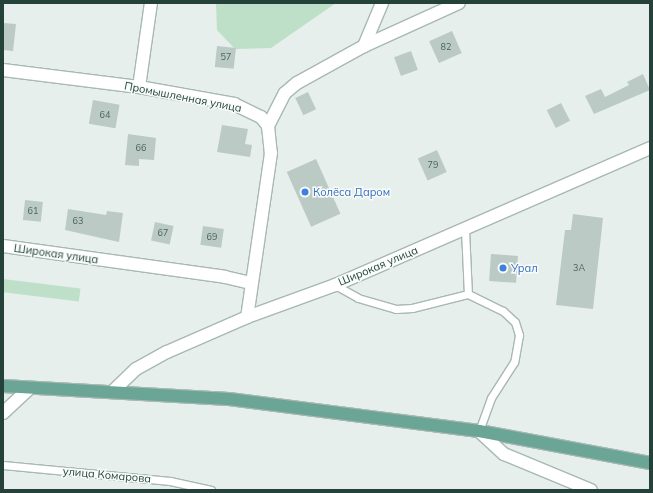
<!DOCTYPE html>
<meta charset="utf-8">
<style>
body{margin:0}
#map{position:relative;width:653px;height:493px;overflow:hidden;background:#e6efeb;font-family:Mulish,sans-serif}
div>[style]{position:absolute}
.green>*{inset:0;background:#bfe0c8;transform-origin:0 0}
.building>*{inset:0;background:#bbcac4;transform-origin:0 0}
.roads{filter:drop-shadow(1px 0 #a8b8b2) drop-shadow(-1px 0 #a8b8b2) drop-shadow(0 1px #a8b8b2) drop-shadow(0 -1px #a8b8b2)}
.service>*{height:7px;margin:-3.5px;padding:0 3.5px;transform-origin:3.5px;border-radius:3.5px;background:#fff}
.minor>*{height:12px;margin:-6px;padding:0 6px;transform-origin:6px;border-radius:6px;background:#fff}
.primary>*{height:12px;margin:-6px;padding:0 6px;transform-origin:6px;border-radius:6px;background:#6aa596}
.dots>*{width:11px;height:11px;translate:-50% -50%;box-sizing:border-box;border:2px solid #f7fbf9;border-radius:50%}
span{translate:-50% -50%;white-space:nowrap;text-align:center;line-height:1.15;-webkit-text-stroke:3px #f7fbf9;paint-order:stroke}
.number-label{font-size:9px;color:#4a645c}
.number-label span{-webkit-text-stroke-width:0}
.street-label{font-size:11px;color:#24423a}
.shop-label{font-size:11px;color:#366cbe}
.left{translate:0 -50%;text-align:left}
.frame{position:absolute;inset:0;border:4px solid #24423a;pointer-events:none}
</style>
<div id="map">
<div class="green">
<i style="clip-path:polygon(216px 3px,336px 3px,271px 48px,235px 49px,217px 30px)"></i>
<i style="left:3px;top:279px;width:78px;height:13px;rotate:7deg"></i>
</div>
<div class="building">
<i style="clip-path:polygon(3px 23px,16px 24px,13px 51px,3px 50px)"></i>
<i style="left:452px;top:31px;width:24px;height:25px;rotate:66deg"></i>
<i style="left:217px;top:46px;width:19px;height:21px;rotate:6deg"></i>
<i style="left:411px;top:51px;width:20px;height:18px;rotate:70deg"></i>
<i style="clip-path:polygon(643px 74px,650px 90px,594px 114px,585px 96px,601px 89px,605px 97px,629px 85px,627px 82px)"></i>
<i style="left:308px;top:92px;width:19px;height:14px;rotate:65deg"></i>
<i style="left:93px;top:100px;width:27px;height:24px;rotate:10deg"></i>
<i style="left:561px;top:103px;width:20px;height:16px;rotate:63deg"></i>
<i style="clip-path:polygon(222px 125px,248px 129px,245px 144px,252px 145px,250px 157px,217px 152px)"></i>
<i style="clip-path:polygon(128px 134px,156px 138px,154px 160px,139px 159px,139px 166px,125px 165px)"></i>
<i style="left:437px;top:150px;width:24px;height:21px;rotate:66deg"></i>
<i style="left:316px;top:159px;width:60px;height:32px;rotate:66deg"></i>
<i style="left:25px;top:200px;width:18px;height:20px;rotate:6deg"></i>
<i style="clip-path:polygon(68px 209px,106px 215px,107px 211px,123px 213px,119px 242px,65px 230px)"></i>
<i style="clip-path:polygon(573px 214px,603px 218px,593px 309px,556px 305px,565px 230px,571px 230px)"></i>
<i style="left:155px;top:222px;width:19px;height:19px;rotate:12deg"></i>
<i style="left:203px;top:226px;width:21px;height:19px;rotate:8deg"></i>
<i style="left:491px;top:254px;width:27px;height:27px;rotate:4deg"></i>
</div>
<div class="roads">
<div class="service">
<i style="left:465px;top:229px;width:65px;rotate:87.4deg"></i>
<i style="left:468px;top:294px;width:39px;rotate:26deg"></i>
<i style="left:503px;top:311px;width:16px;rotate:43deg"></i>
<i style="left:515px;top:322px;width:14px;rotate:73deg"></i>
<i style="left:519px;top:335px;width:27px;rotate:100deg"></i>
<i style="left:514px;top:362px;width:43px;rotate:122.6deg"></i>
<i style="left:491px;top:398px;width:35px;rotate:110deg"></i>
<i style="left:335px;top:285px;width:26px;rotate:29deg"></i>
<i style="left:358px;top:298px;width:40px;rotate:16deg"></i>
<i style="left:396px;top:309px;width:16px;rotate:-4deg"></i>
<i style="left:412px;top:308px;width:58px;rotate:-14deg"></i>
<i style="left:3px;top:465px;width:168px;rotate:5.5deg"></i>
<i style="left:170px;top:481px;width:42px;rotate:12.4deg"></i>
</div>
<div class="minor">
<i style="left:364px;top:46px;width:47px;rotate:-67.3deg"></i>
<i style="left:3px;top:70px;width:137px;rotate:7.1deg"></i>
<i style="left:139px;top:87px;width:97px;rotate:10.1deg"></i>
<i style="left:234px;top:104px;width:30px;rotate:26deg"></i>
<i style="left:261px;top:117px;width:11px;rotate:52deg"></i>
<i style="left:268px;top:126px;width:27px;rotate:84deg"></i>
<i style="left:271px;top:153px;width:166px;rotate:98.3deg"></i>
<i style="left:139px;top:87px;width:85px;rotate:-81.9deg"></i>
<i style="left:268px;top:126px;width:37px;rotate:-63deg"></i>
<i style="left:285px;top:93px;width:16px;rotate:-40deg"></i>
<i style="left:297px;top:83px;width:77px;rotate:-28.9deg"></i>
<i style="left:364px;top:46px;width:104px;rotate:-24.4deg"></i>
<i style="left:3px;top:246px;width:224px;rotate:7.9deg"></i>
<i style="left:225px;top:277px;width:27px;rotate:13deg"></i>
<i style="left:112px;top:392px;width:33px;rotate:-44deg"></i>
<i style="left:136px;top:369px;width:35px;rotate:-29deg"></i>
<i style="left:167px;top:352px;width:87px;rotate:-23.6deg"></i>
<i style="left:247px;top:317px;width:94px;rotate:-20deg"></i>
<i style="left:335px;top:285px;width:344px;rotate:-23.5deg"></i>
<i style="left:3px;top:413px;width:37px;rotate:-43deg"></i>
<i style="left:479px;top:431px;width:34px;rotate:43deg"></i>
<i style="left:504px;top:454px;width:94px;rotate:22.5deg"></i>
</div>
<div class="primary">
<i style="left:3px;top:386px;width:226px;rotate:3.3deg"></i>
<i style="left:229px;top:399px;width:252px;rotate:7.3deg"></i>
<i style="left:479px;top:431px;width:174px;rotate:10.6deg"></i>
</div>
</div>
<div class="dots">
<i style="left:305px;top:192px;background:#3f7fe0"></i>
<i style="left:503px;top:268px;background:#3f7fe0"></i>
</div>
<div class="number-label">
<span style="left:446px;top:47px">82</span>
<span style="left:226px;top:57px">57</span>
<span style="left:105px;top:115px">64</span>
<span style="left:141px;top:148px">66</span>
<span style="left:433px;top:165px">79</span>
<span style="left:33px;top:211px">61</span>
<span style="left:78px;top:221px">63</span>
<span style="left:163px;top:233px">67</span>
<span style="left:212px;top:237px">69</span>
<span style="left:579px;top:268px">3А</span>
</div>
<div class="street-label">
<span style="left:183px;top:97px;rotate:11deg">Промышленная улица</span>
<span style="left:56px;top:254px;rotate:8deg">Широкая улица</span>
<span style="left:378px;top:266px;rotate:-23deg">Широкая улица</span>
<span style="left:107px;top:475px;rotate:5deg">улица Комарова</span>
</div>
<div class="shop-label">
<span class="left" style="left:313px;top:192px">Колёса Даром</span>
<span class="left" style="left:511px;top:268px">Урал</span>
</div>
<div class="frame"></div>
</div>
